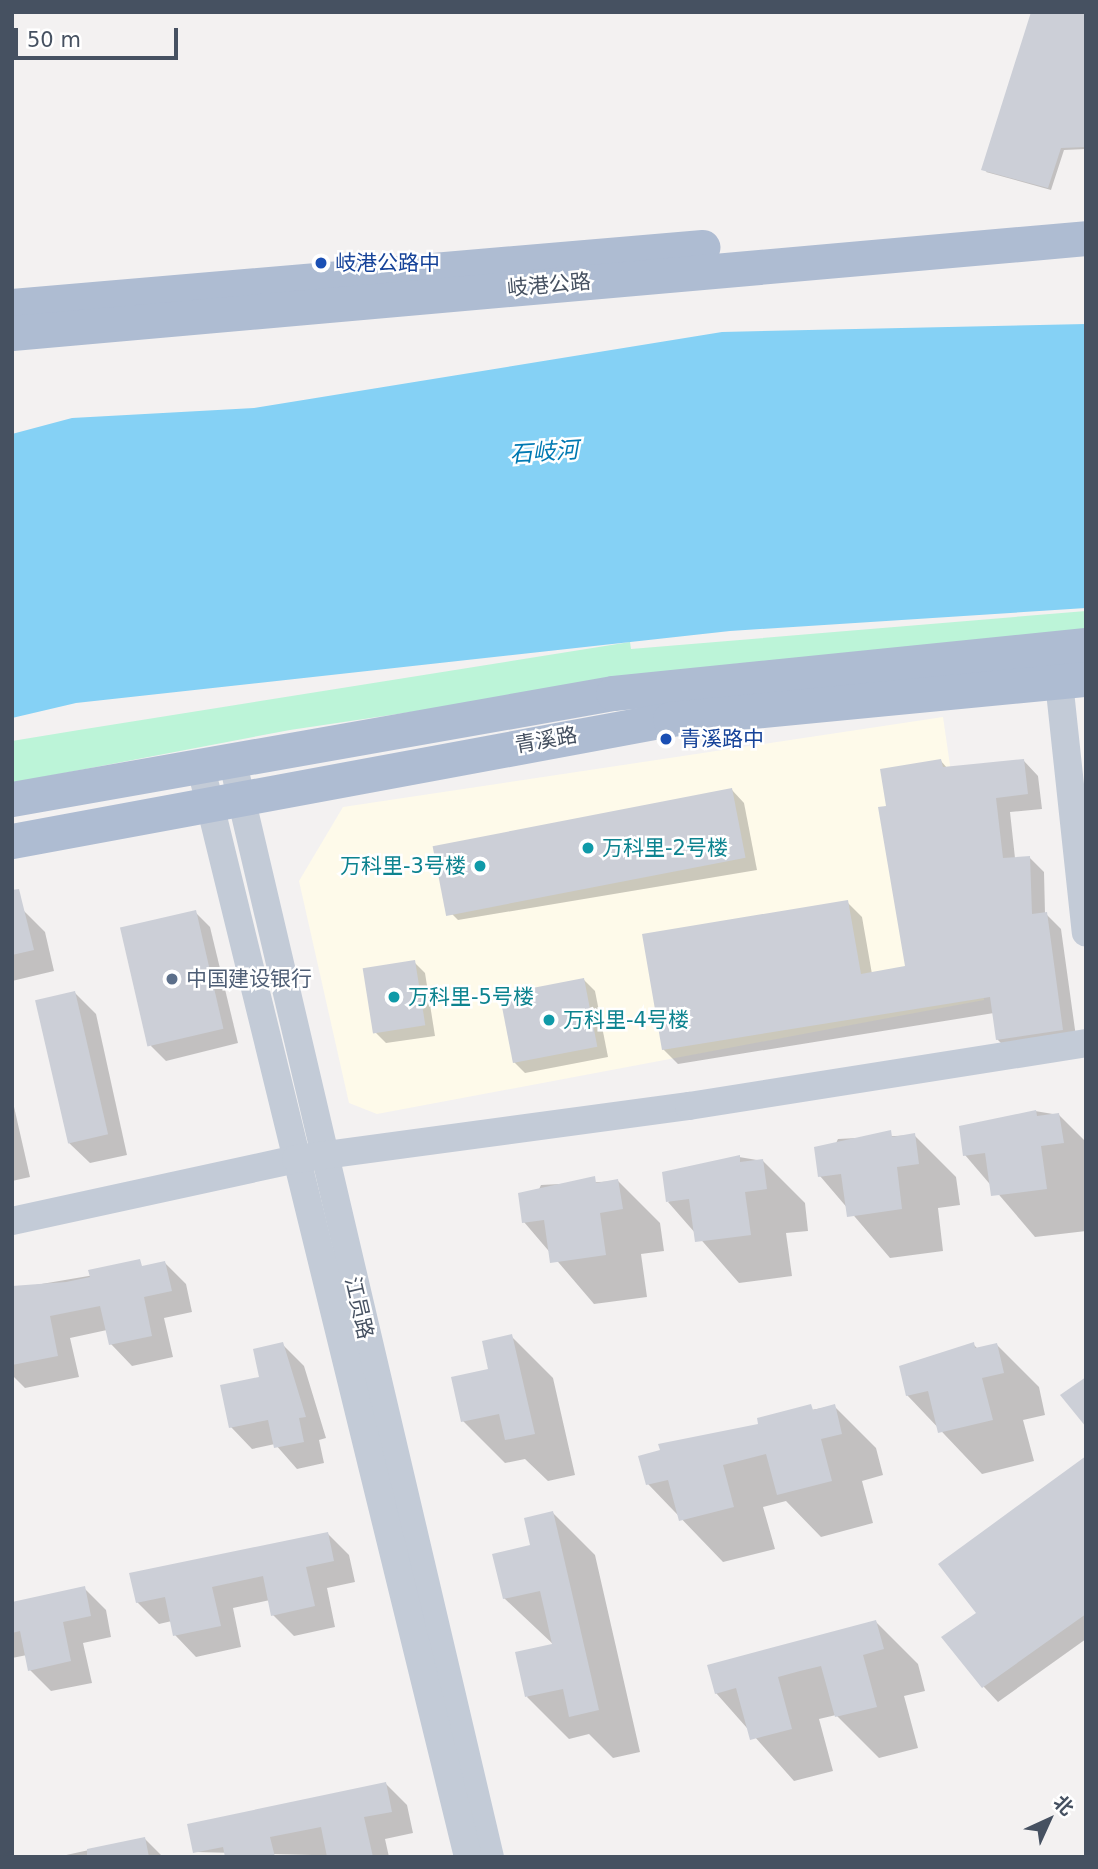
<!DOCTYPE html>
<meta charset="utf-8">
<style>
body{margin:0}
#map{position:relative;width:1098px;height:1869px;overflow:hidden;background:#f3f1f1;font-family:"DejaVu Sans","Noto Sans SC",sans-serif}
div>[style]{position:absolute}
.commercial>*{inset:0;background:#fefaea}
.green>*{inset:0;background:#bcf4d8}
.water>*{inset:0;background:#85d1f5}
.shadow>*{inset:0;background:#0003}
.building>*{inset:0;background:#cccfd7;transform-origin:0 0}
.minor>*{height:28px;margin:-14px;padding:0 14px;transform-origin:14px;border-radius:14px;background:#c3cbd7}
.major>*{height:35px;margin:-17.5px;padding:0 17.5px;transform-origin:17.5px;border-radius:17.5px;background:#aebcd2}
.dots>*{width:19px;height:19px;translate:-50% -50%;box-sizing:border-box;border:4px solid #fff;border-radius:50%}
span{translate:-50% -50%;white-space:nowrap;text-align:center;line-height:1.15;-webkit-text-stroke:5px #fff;paint-order:stroke}
.transit-label{font-size:21px;color:#164399}
.left{translate:0 -50%;text-align:left}
.street-label{font-size:21px;color:#465161}
.culture-label{font-size:21px;color:#0d838f}
.right{translate:-100% -50%;text-align:right}
.service-label{font-size:21px;color:#4e5e75}
.water-label{font-size:23px;color:#0179b2;font-style:italic}
.frame{position:absolute;inset:0;border:14px solid #465161;pointer-events:none}
.north{position:absolute;left:1014px;top:1785px;width:70px;height:70px;-webkit-text-stroke:5px #fff;paint-order:stroke;rotate:45deg;font-size:19px;font-weight:700;line-height:28px;text-align:center;color:#465161}
.north::after{content:'';display:block;margin:auto;width:24px;height:32px;background:#465161;clip-path:polygon(50% 0,100% 100%,50% 72%,0 100%)}
.scale{position:absolute;left:14px;top:28px;width:164px;height:32px;box-sizing:border-box;border:4px solid #465161;border-top:0;padding-left:9px;font-size:21px;line-height:24px;white-space:nowrap;color:#465161;-webkit-text-stroke:5px #fff;paint-order:stroke}
</style>
<div id="map">
<div class="commercial">
<i style="clip-path:polygon(943px 717px,984px 1000px,377px 1114px,349px 1103px,299px 881px,343px 807px)"></i>
</div>
<div class="green">
<i style="clip-path:polygon(1086px 611px,1086px 636px,735px 664px,290px 730px,12px 783px,12px 741px,79px 730px,630px 642px,631px 649px)"></i>
</div>
<div class="water">
<i style="clip-path:polygon(1086px 324px,1086px 608px,730px 631px,76px 703px,12px 718px,12px 434px,72px 418px,254px 408px,722px 332px)"></i>
</div>
<div class="shadow">
<i style="clip-path:polygon(1086px 12px,1086px 149px,1064px 150px,1051px 190px,986px 172px)"></i>
<i style="clip-path:polygon(941px 761px,948px 769px,1024px 761px,1038px 776px,1042px 809px,1010px 812px,1015px 858px,1029px 857px,1044px 872px,1045px 913px,1061px 929px,1077px 1044px,1012px 1054px,997px 1039px,994px 1013px,678px 1064px,663px 1049px,847px 902px,862px 917px,872px 974px,907px 968px,888px 808px)"></i>
<i style="clip-path:polygon(732px 790px,744px 803px,757px 870px,458px 920px,446px 908px)"></i>
<i style="clip-path:polygon(23px 910px,45px 932px,54px 971px,12px 981px,12px 913px)"></i>
<i style="clip-path:polygon(195px 912px,210px 927px,238px 1043px,166px 1061px,151px 1046px)"></i>
<i style="clip-path:polygon(414px 962px,425px 973px,435px 1036px,386px 1043px,375px 1032px)"></i>
<i style="clip-path:polygon(584px 980px,595px 991px,608px 1057px,525px 1073px,514px 1062px)"></i>
<i style="clip-path:polygon(74px 992px,96px 1014px,127px 1155px,90px 1163px,68px 1142px)"></i>
<i style="clip-path:polygon(12px 1098px,30px 1177px,12px 1181px)"></i>
<i style="clip-path:polygon(1035px 1111px,1059px 1115px,1086px 1142px,1086px 1231px,1035px 1237px,965px 1155px)"></i>
<i style="clip-path:polygon(914px 1135px,956px 1177px,960px 1205px,938px 1208px,943px 1251px,890px 1258px,820px 1176px,838px 1139px)"></i>
<i style="clip-path:polygon(739px 1157px,763px 1161px,805px 1203px,808px 1231px,786px 1233px,792px 1276px,739px 1283px,668px 1202px)"></i>
<i style="clip-path:polygon(618px 1181px,660px 1223px,664px 1251px,641px 1254px,647px 1297px,594px 1304px,524px 1222px,541px 1185px)"></i>
<i style="clip-path:polygon(165px 1263px,186px 1284px,192px 1312px,164px 1318px,173px 1357px,132px 1366px,111px 1344px,107px 1330px,70px 1338px,79px 1377px,25px 1388px,12px 1375px,12px 1289px)"></i>
<i style="clip-path:polygon(511px 1336px,553px 1378px,575px 1475px,548px 1481px,525px 1459px,505px 1463px,463px 1421px)"></i>
<i style="clip-path:polygon(282px 1344px,304px 1366px,326px 1438px,319px 1440px,324px 1463px,297px 1469px,275px 1444px,252px 1449px,231px 1427px)"></i>
<i style="clip-path:polygon(973px 1344px,978px 1349px,997px 1345px,1039px 1387px,1045px 1415px,1023px 1420px,1034px 1461px,982px 1474px,907px 1395px)"></i>
<i style="clip-path:polygon(834px 1406px,876px 1448px,883px 1475px,862px 1481px,873px 1523px,821px 1537px,786px 1501px,763px 1507px,775px 1549px,723px 1562px,648px 1484px,760px 1426px,759px 1419px)"></i>
<i style="clip-path:polygon(1086px 1458px,1086px 1639px,998px 1702px,984px 1687px,979px 1614px)"></i>
<i style="clip-path:polygon(553px 1513px,595px 1555px,640px 1752px,613px 1758px,589px 1734px,569px 1739px,527px 1697px,554px 1645px,504px 1598px)"></i>
<i style="clip-path:polygon(327px 1533px,349px 1555px,355px 1582px,327px 1588px,335px 1627px,294px 1636px,273px 1615px,270px 1600px,233px 1608px,241px 1647px,196px 1657px,175px 1635px,172px 1621px,159px 1624px,137px 1602px)"></i>
<i style="clip-path:polygon(84px 1588px,106px 1610px,111px 1637px,83px 1643px,92px 1683px,51px 1691px,30px 1670px,27px 1655px,12px 1658px,12px 1603px)"></i>
<i style="clip-path:polygon(876px 1622px,918px 1664px,925px 1691px,904px 1696px,918px 1748px,879px 1758px,836px 1715px,819px 1719px,833px 1771px,794px 1781px,716px 1693px)"></i>
<i style="clip-path:polygon(385px 1783px,407px 1805px,413px 1833px,385px 1839px,389px 1857px,195px 1852px)"></i>
<i style="clip-path:polygon(144px 1838px,163px 1857px,57px 1857px)"></i>
</div>
<div class="building">
<i style="clip-path:polygon(1031px 12px,1086px 12px,1086px 147px,1061px 148px,1048px 188px,981px 170px)"></i>
<i style="clip-path:polygon(941px 759px,943px 767px,1024px 759px,1028px 794px,996px 798px,1003px 858px,1030px 856px,1032px 914px,1047px 912px,1063px 1030px,996px 1040px,990px 997px,662px 1050px,642px 934px,848px 900px,861px 974px,905px 966px,878px 807px,886px 806px,880px 769px)"></i>
<i style="left:732px;top:788px;width:71px;height:305px;rotate:79deg"></i>
<i style="clip-path:polygon(19px 889px,34px 950px,12px 955px,12px 890px)"></i>
<i style="left:196px;top:910px;width:122px;height:78px;rotate:77deg"></i>
<i style="left:415px;top:960px;width:66px;height:53px;rotate:81deg"></i>
<i style="left:584px;top:978px;width:70px;height:86px;rotate:79deg"></i>
<i style="left:75px;top:991px;width:147px;height:41px;rotate:77deg"></i>
<i style="clip-path:polygon(1036px 1110px,1037px 1116px,1059px 1113px,1064px 1143px,1041px 1146px,1047px 1189px,991px 1196px,985px 1153px,963px 1156px,959px 1126px)"></i>
<i style="clip-path:polygon(891px 1130px,892px 1137px,915px 1133px,919px 1164px,897px 1167px,902px 1209px,847px 1217px,841px 1174px,818px 1177px,814px 1147px)"></i>
<i style="clip-path:polygon(740px 1155px,740px 1162px,763px 1159px,767px 1189px,745px 1192px,751px 1235px,695px 1242px,689px 1199px,666px 1202px,662px 1172px)"></i>
<i style="clip-path:polygon(595px 1176px,596px 1183px,618px 1179px,623px 1209px,600px 1213px,606px 1255px,550px 1263px,544px 1220px,522px 1223px,518px 1193px)"></i>
<i style="clip-path:polygon(140px 1259px,142px 1266px,165px 1261px,172px 1291px,144px 1297px,152px 1336px,109px 1345px,100px 1306px,50px 1316px,58px 1356px,12px 1365px,12px 1286px,66px 1282px,90px 1277px,88px 1270px)"></i>
<i style="clip-path:polygon(512px 1334px,535px 1434px,505px 1440px,499px 1414px,461px 1422px,451px 1377px,488px 1369px,482px 1341px)"></i>
<i style="clip-path:polygon(283px 1342px,306px 1417px,299px 1418px,304px 1442px,274px 1448px,268px 1420px,229px 1428px,220px 1385px,259px 1377px,253px 1349px)"></i>
<i style="clip-path:polygon(974px 1342px,975px 1348px,997px 1343px,1004px 1373px,982px 1378px,993px 1420px,938px 1433px,928px 1391px,906px 1396px,899px 1366px)"></i>
<i style="clip-path:polygon(1086px 1377px,1086px 1427px,1060px 1395px)"></i>
<i style="clip-path:polygon(811px 1404px,813px 1410px,835px 1404px,842px 1434px,821px 1439px,832px 1481px,777px 1495px,766px 1454px,723px 1465px,734px 1507px,679px 1521px,668px 1480px,646px 1485px,638px 1456px,660px 1450px,658px 1444px,758px 1424px,757px 1418px)"></i>
<i style="clip-path:polygon(1086px 1456px,1086px 1614px,982px 1688px,941px 1637px,976px 1613px,938px 1564px)"></i>
<i style="clip-path:polygon(553px 1511px,599px 1710px,569px 1717px,563px 1689px,525px 1697px,515px 1652px,552px 1644px,546px 1617px,540px 1591px,503px 1599px,492px 1554px,530px 1545px,524px 1518px)"></i>
<i style="clip-path:polygon(328px 1532px,334px 1561px,306px 1567px,315px 1606px,271px 1616px,263px 1576px,212px 1587px,221px 1626px,173px 1636px,165px 1597px,136px 1603px,129px 1573px)"></i>
<i style="clip-path:polygon(85px 1586px,91px 1616px,63px 1622px,71px 1661px,28px 1671px,20px 1631px,12px 1633px,12px 1602px)"></i>
<i style="clip-path:polygon(876px 1620px,884px 1649px,863px 1655px,877px 1707px,835px 1717px,821px 1666px,800px 1671px,778px 1677px,792px 1729px,750px 1740px,736px 1688px,715px 1694px,707px 1665px)"></i>
<i style="clip-path:polygon(386px 1782px,392px 1812px,364px 1817px,373px 1857px,327px 1857px,321px 1827px,270px 1837px,275px 1857px,225px 1857px,223px 1847px,193px 1853px,187px 1824px)"></i>
<i style="clip-path:polygon(145px 1837px,149px 1857px,87px 1857px,87px 1849px)"></i>
</div>
<div class="minor">
<i style="left:1059px;top:682px;width:252px;rotate:83.9deg"></i>
<i style="left:232px;top:759px;width:1128px;rotate:76.78deg"></i>
<i style="left:200px;top:764px;width:1125px;rotate:76.22deg"></i>
<i style="left:12px;top:1221px;width:291px;rotate:-12.3deg"></i>
<i style="left:296px;top:1159px;width:397px;rotate:-7.7deg"></i>
<i style="left:689px;top:1106px;width:402px;rotate:-9deg"></i>
</div>
<div class="major">
<i style="left:12px;top:306px;width:693px;rotate:-4.89deg"></i>
<i style="left:12px;top:333px;width:1078px;rotate:-5.05deg"></i>
<i style="left:12px;top:799px;width:610px;rotate:-10deg"></i>
<i style="left:613px;top:693px;width:475px;rotate:-5.8deg"></i>
<i style="left:12px;top:841px;width:669px;rotate:-10.5deg"></i>
<i style="left:670px;top:719px;width:418px;rotate:-5.5deg"></i>
</div>
<div class="dots">
<i style="left:321px;top:263px;background:#1a4fb4"></i>
<i style="left:666px;top:739px;background:#1a4fb4"></i>
<i style="left:588px;top:848px;background:#0f9aa8"></i>
<i style="left:480px;top:866px;background:#0f9aa8"></i>
<i style="left:172px;top:979px;background:#5c6f8a"></i>
<i style="left:394px;top:997px;background:#0f9aa8"></i>
<i style="left:549px;top:1020px;background:#0f9aa8"></i>
</div>
<div class="transit-label">
<span class="left" style="left:335px;top:263px">岐港公路中</span>
<span class="left" style="left:680px;top:739px">青溪路中</span>
</div>
<div class="street-label">
<span style="left:549px;top:285px;rotate:-5deg">岐港公路</span>
<span style="left:546px;top:740px;rotate:-10deg">青溪路</span>
<span style="left:359px;top:1308px;rotate:77deg">江员路</span>
</div>
<div class="culture-label">
<span class="left" style="left:602px;top:848px">万科里-2号楼</span>
<span class="right" style="left:466px;top:866px">万科里-3号楼</span>
<span class="left" style="left:408px;top:997px">万科里-5号楼</span>
<span class="left" style="left:563px;top:1020px">万科里-4号楼</span>
</div>
<div class="service-label">
<span class="left" style="left:186px;top:979px">中国建设银行</span>
</div>
<div class="water-label">
<span style="left:544px;top:452px;rotate:-4deg">石岐河</span>
</div>
<div class="frame"></div>
<div class="north">北</div>
<div class="scale">50 m</div>
</div>
